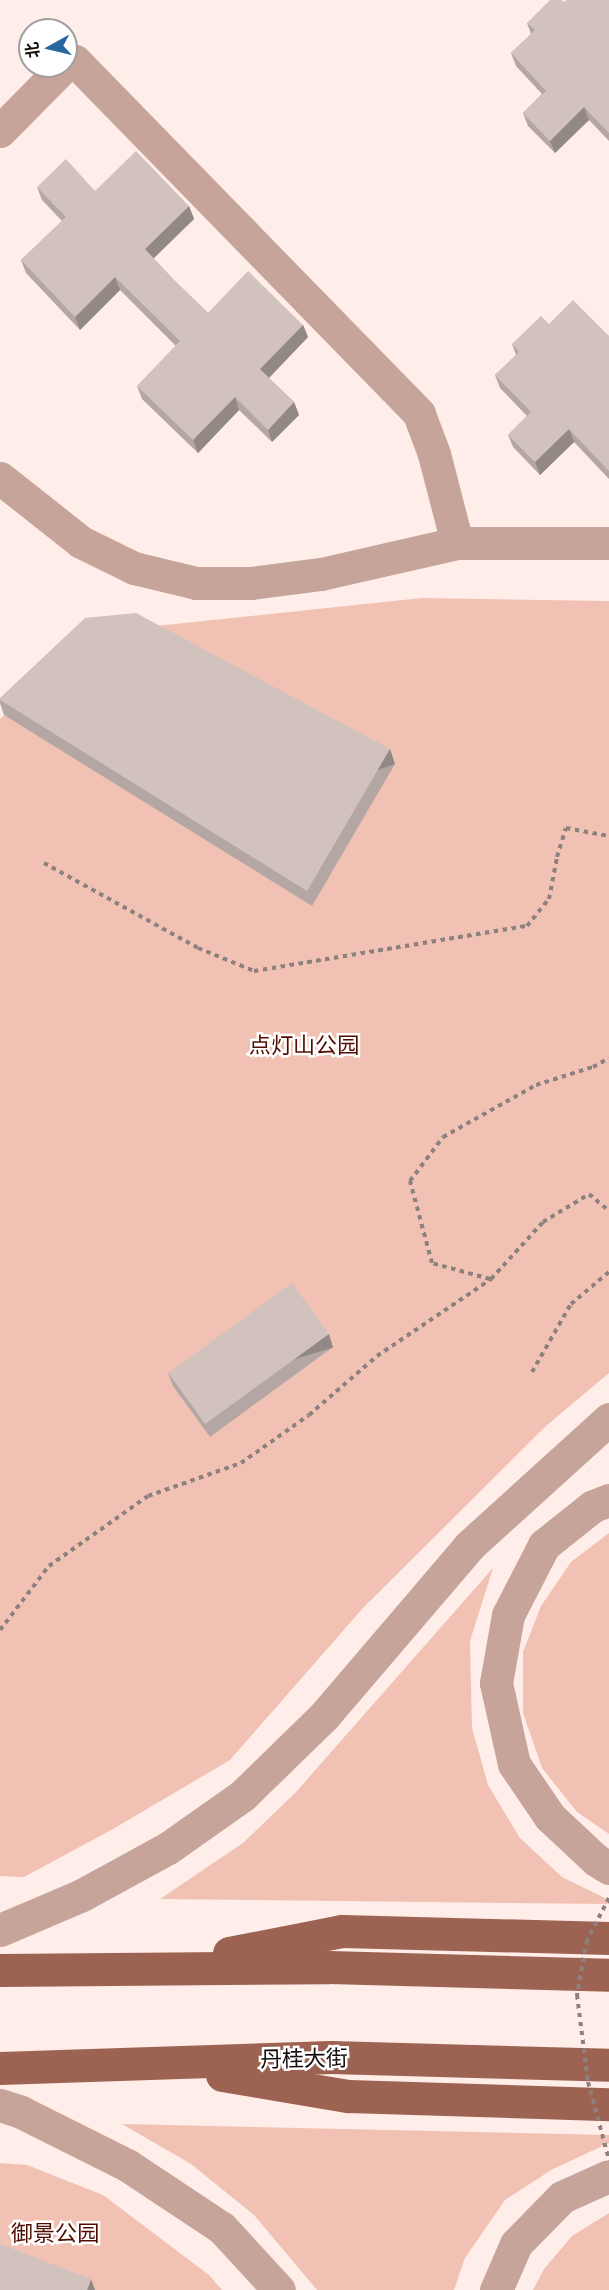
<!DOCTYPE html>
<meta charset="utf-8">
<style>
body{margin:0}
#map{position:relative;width:609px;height:2290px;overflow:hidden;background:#feede8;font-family:"Titillium Web","Noto Sans SC",sans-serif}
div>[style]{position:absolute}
.green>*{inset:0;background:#f1c2b4}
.path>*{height:4px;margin-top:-2px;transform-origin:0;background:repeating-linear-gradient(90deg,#8c817e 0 4.5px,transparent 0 9px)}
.minor>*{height:33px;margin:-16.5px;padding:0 16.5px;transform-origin:16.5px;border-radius:16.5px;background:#c6a49a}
.major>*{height:33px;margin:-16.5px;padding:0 16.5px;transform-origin:16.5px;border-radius:16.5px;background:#9d6352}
.path-bridge>*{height:4px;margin-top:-2px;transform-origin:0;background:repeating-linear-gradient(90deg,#8c817e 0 4.5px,transparent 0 9px)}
.wall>*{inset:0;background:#b4a7a3}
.shaded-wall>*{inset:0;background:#928884;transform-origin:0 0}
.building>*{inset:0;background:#d1c2bd;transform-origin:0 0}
span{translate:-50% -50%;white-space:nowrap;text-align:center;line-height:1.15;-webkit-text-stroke:5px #fff;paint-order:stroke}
.park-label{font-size:22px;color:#4f0e00}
.street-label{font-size:22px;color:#120d0c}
.north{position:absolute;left:18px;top:18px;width:60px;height:60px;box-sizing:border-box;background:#fff;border:2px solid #a09e9e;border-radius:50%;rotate:262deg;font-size:16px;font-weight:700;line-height:24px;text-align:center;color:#120d0c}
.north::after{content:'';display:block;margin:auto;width:21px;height:27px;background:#27689e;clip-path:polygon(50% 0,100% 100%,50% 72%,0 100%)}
</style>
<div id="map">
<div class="green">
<i style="clip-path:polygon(422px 598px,609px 601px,609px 1373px,546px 1426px,363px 1608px,230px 1760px,113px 1829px,24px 1877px,0 1876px,0 719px,90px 633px)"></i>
<i style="clip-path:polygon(609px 1533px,609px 1834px,577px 1812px,542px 1768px,523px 1713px,523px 1652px,541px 1606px,571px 1562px)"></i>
<i style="clip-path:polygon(493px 1568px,470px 1641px,472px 1728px,488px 1785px,520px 1838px,562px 1877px,609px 1900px,609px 1904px,160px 1899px,243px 1843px,296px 1792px)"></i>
<i style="clip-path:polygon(122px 2124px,609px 2135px,609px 2143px,553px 2169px,505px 2200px,465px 2258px,454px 2290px,317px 2290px,254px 2215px,191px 2164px)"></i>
<i style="clip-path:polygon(0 2163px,27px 2165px,103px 2195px,209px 2275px,222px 2290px,0 2290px)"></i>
<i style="clip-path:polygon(609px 2213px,609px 2290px,533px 2290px,544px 2269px,572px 2236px)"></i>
</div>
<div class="path">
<i style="left:44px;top:863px;width:176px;rotate:28.9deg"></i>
<i style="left:198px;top:948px;width:61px;rotate:22.3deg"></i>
<i style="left:254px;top:971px;width:277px;rotate:-9.4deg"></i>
<i style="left:527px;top:926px;width:35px;rotate:-51deg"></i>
<i style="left:549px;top:899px;width:43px;rotate:-79.2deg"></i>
<i style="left:557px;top:857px;width:30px;rotate:-73deg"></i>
<i style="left:566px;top:828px;width:44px;rotate:10.5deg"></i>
<i style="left:490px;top:1279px;width:60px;rotate:-164.6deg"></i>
<i style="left:432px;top:1263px;width:85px;rotate:-105deg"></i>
<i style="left:410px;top:1181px;width:55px;rotate:-53.1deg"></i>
<i style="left:443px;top:1137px;width:107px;rotate:-29.2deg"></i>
<i style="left:536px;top:1085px;width:60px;rotate:-17.5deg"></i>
<i style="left:593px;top:1067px;width:18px;rotate:-29deg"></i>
<i style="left:532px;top:1372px;width:78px;rotate:-60.2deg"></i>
<i style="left:571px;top:1304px;width:50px;rotate:-40.1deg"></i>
<i style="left:0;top:1630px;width:81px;rotate:-52.6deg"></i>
<i style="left:49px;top:1566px;width:121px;rotate:-35.3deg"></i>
<i style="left:148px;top:1496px;width:99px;rotate:-19.5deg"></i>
<i style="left:241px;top:1463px;width:83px;rotate:-35.2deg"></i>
<i style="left:309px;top:1415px;width:90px;rotate:-40.9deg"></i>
<i style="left:377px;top:1356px;width:138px;rotate:-34deg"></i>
<i style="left:491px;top:1279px;width:77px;rotate:-47.6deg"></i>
<i style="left:543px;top:1222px;width:54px;rotate:-31.3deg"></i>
<i style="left:589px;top:1194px;width:26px;rotate:40deg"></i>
</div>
<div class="minor">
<i style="left:66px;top:64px;width:9px;rotate:-18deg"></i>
<i style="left:75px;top:61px;width:493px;rotate:45.7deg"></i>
<i style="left:419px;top:414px;width:43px;rotate:69.4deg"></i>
<i style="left:434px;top:454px;width:92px;rotate:75.5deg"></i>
<i style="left:0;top:131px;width:91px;rotate:-45.4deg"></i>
<i style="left:0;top:478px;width:103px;rotate:38.3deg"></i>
<i style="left:81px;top:542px;width:59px;rotate:26.1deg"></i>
<i style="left:134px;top:568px;width:64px;rotate:13.6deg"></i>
<i style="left:196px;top:583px;width:55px"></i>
<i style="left:251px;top:583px;width:71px;rotate:-7.3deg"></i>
<i style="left:321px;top:574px;width:139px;rotate:-12.8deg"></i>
<i style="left:457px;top:543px;width:152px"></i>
<i style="left:609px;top:1500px;width:17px;rotate:159deg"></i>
<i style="left:593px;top:1506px;width:63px;rotate:141.5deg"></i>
<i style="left:544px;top:1545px;width:79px;rotate:117.2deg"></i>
<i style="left:508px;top:1615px;width:69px;rotate:100deg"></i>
<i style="left:496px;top:1683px;width:83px;rotate:77.5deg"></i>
<i style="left:514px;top:1764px;width:64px;rotate:55.8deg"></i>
<i style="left:550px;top:1817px;width:63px;rotate:43.1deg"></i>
<i style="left:596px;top:1860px;width:15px;rotate:32deg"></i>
<i style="left:0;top:1930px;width:89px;rotate:-23.1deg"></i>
<i style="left:82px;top:1895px;width:98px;rotate:-28.7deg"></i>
<i style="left:168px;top:1848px;width:92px;rotate:-35.2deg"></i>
<i style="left:243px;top:1795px;width:113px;rotate:-44.3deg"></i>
<i style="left:324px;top:1716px;width:223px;rotate:-49.5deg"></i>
<i style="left:469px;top:1546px;width:189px;rotate:-42.2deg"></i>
<i style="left:0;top:2105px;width:22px;rotate:18deg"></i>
<i style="left:21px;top:2112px;width:119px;rotate:26.6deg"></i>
<i style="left:127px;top:2165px;width:114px;rotate:33.6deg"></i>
<i style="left:222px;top:2228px;width:84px;rotate:47.4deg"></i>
<i style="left:496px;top:2290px;width:50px;rotate:-66.5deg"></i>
<i style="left:516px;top:2244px;width:66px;rotate:-45.6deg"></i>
<i style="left:562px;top:2197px;width:51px;rotate:-24.1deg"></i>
</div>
<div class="major">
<i style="left:229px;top:1953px;width:115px;rotate:-11deg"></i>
<i style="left:342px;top:1931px;width:267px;rotate:1.5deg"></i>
<i style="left:0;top:1970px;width:329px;rotate:-0.5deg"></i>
<i style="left:329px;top:1967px;width:280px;rotate:1.6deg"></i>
<i style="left:0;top:2068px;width:331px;rotate:-1.9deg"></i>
<i style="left:331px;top:2057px;width:278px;rotate:1.6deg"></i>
<i style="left:222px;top:2075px;width:128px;rotate:9.5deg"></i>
<i style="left:348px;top:2096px;width:261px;rotate:1.8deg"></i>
</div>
<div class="path-bridge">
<i style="left:609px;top:1898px;width:47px;rotate:117.6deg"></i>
<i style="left:587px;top:1940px;width:56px;rotate:100.3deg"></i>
<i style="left:577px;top:1995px;width:88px;rotate:82.8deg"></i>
<i style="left:588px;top:2082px;width:81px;rotate:74.9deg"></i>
</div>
<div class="wall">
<i style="clip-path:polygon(609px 0,609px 141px,589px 120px,555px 153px,528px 126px,523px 113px,542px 94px,516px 66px,511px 53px,531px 34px,527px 23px,564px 2px)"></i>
<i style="clip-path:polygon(37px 187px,95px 191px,189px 206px,194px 219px,153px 258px,175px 281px,208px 313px,303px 325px,308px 337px,269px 378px,294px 402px,299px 415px,272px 442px,239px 410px,198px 453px,142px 399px,137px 386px,176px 346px,120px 290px,80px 330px,26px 273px,21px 260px,62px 221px,42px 200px)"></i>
<i style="clip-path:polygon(549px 324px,609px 336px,609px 479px,574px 442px,540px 475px,513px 447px,508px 435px,527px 416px,500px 388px,495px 375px,516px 355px,512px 344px)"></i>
<i style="clip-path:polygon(0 698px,390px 749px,395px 764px,312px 906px,4px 715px,0 703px)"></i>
<i style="clip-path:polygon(333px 1347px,210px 1437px,173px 1386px,168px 1373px)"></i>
</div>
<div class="shaded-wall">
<i style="clip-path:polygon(584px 107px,589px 120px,555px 153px,550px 141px)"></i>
<i style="clip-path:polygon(189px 206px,194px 219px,150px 262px,145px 249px)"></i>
<i style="clip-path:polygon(115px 277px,120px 290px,80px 330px,75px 317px)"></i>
<i style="clip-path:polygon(303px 325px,308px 337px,265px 382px,260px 369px)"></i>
<i style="clip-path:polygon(235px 397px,239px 410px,198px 453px,193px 440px)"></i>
<i style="clip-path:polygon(294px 402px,299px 415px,272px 442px,268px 430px)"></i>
<i style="clip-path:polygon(569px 429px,574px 442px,540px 475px,535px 462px)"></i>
<i style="left:390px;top:749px;width:16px;height:164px;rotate:72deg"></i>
<i style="left:329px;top:1334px;width:14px;height:153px;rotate:73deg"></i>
<i style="clip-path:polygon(91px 2279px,95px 2290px,87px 2290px)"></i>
</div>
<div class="building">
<i style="clip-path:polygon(550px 0,561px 0,564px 2px,566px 0,609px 0,609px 133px,584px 107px,550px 141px,523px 113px,546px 91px,511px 53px,535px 30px,527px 23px)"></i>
<i style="clip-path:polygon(136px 151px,189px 206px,145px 249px,175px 281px,208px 313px,248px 271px,303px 325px,260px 369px,294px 402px,268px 430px,235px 397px,193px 440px,137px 386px,180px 341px,115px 277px,75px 317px,21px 260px,66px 217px,37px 187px,66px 159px,95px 191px)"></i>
<i style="clip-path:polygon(573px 300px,609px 336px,609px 471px,569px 429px,535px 462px,508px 435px,531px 412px,495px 375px,519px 352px,512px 344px,541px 316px,549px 324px)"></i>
<i style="clip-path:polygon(136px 613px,390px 749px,307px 891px,0 700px,0 698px,85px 618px)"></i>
<i style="left:292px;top:1283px;width:63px;height:153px;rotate:54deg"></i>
<i style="clip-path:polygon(0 2244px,91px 2279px,87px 2290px,0 2290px)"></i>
</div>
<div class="park-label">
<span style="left:304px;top:1046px">点灯山公园</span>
<span style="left:55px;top:2234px">御景公园</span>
</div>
<div class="street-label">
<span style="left:304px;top:2059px;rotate:-1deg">丹桂大街</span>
</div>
<div class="north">北</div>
</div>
